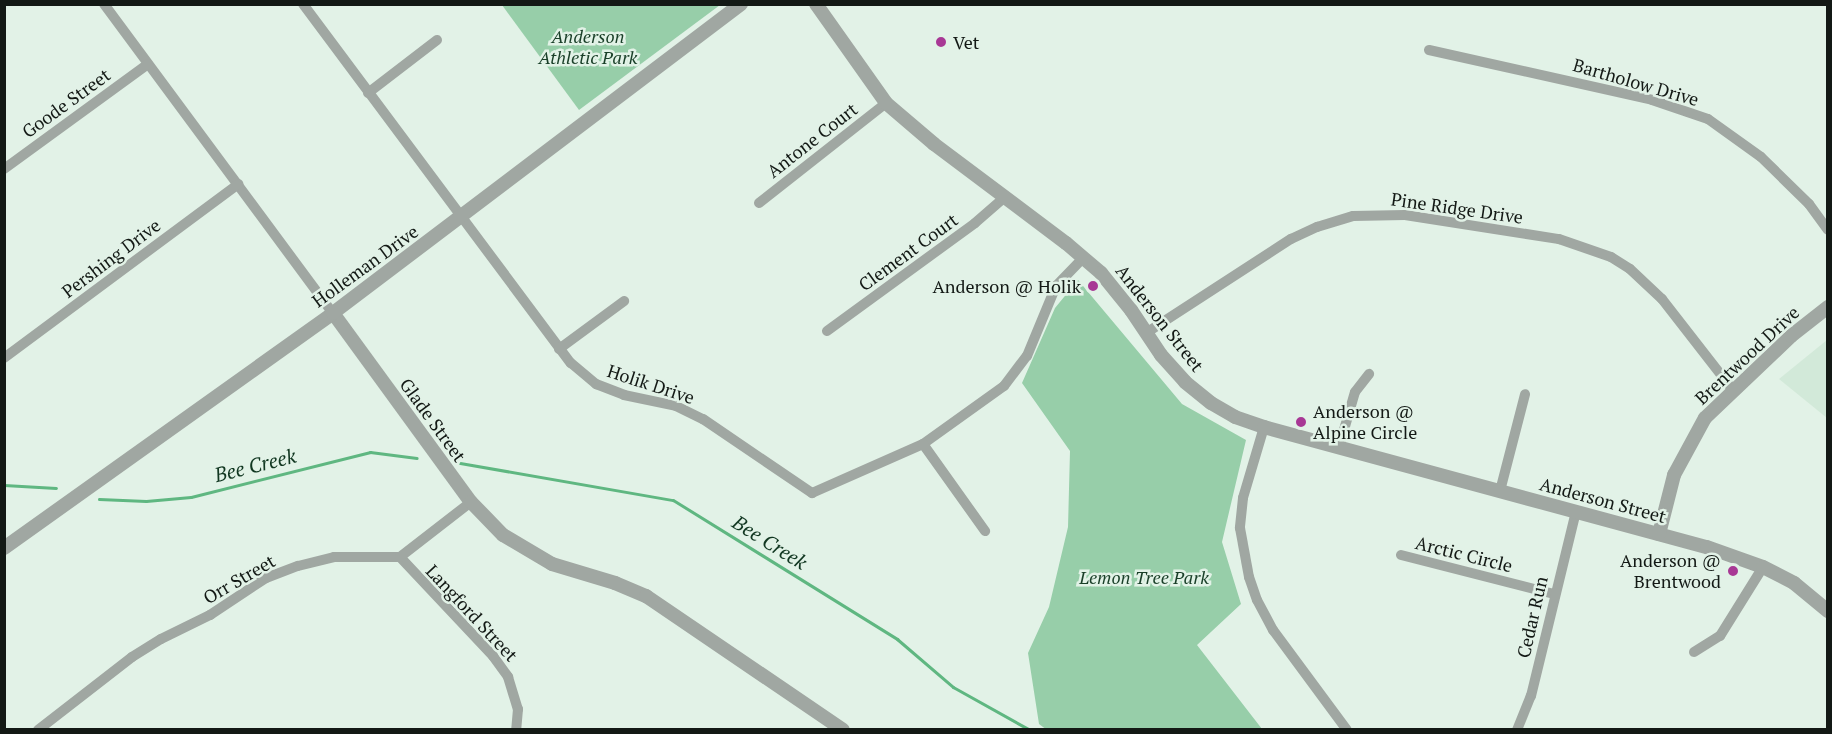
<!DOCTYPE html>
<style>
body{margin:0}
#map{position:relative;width:1832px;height:734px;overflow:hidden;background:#e2f2e7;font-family:"PT Serif",serif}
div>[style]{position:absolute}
.built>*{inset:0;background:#d2e9d9}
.green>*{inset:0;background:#97cea9}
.stream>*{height:3px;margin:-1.5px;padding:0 1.5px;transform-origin:1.5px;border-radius:1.5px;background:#5fb781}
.minor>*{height:10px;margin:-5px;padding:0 5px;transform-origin:5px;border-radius:5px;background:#a0a7a2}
.tertiary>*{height:14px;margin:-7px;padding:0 7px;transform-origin:7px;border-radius:7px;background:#a0a7a2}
.dots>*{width:16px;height:16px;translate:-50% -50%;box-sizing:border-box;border:3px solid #e2f2e7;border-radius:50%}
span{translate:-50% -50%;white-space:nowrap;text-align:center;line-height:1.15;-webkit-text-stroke:5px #e2f2e7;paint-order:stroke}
.park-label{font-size:18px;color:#193f28;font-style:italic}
.poi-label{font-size:18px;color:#131915}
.left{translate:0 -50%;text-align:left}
.right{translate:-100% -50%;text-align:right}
.street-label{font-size:18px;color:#131915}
.water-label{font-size:20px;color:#113721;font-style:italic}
.frame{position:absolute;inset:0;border:6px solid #131915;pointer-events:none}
</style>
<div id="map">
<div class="built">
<i style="clip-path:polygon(1827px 340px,1827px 418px,1779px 379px)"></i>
</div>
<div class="green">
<i style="clip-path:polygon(502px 5px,720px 5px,579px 110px)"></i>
<i style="clip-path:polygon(1078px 280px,1182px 404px,1246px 440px,1222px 542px,1241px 604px,1197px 645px,1262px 729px,1047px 730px,1039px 724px,1028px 653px,1049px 607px,1068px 527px,1070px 451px,1022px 383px,1055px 308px)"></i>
</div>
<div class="stream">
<i style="left:460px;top:463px;width:216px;rotate:9.9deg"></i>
<i style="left:673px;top:500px;width:264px;rotate:31.8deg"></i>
<i style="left:897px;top:639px;width:74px;rotate:40.6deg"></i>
<i style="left:953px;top:687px;width:88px;rotate:29.2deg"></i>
<i style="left:4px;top:485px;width:52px;rotate:3.3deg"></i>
<i style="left:99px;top:499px;width:47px;rotate:2.4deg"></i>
<i style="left:146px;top:501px;width:45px;rotate:-5.1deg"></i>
<i style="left:191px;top:497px;width:185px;rotate:-14.1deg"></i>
<i style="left:370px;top:452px;width:47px;rotate:7.3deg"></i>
</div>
<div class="minor">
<i style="left:104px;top:4px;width:385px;rotate:53.5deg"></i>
<i style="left:303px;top:4px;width:448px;rotate:53.3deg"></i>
<i style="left:571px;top:363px;width:33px;rotate:40deg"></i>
<i style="left:596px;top:384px;width:30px;rotate:21deg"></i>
<i style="left:624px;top:395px;width:53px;rotate:11.9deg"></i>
<i style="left:676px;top:406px;width:30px;rotate:26deg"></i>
<i style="left:703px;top:419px;width:132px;rotate:34.2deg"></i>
<i style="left:812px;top:493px;width:121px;rotate:-23.8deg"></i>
<i style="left:923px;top:444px;width:100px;rotate:-35.6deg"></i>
<i style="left:1004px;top:386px;width:38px;rotate:-53deg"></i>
<i style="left:1027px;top:356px;width:76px;rotate:-67.5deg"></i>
<i style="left:1056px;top:286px;width:40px;rotate:-46deg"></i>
<i style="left:1429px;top:50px;width:229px;rotate:12.6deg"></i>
<i style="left:1652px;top:100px;width:59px;rotate:18.7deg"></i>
<i style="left:1708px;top:119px;width:65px;rotate:35.6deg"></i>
<i style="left:1761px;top:157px;width:67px;rotate:44.4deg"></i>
<i style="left:1809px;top:204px;width:32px;rotate:54deg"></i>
<i style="left:368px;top:93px;width:87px;rotate:-37.5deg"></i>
<i style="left:4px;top:169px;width:178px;rotate:-36.1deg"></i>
<i style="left:759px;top:203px;width:162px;rotate:-38.2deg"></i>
<i style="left:827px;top:331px;width:183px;rotate:-36.1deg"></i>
<i style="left:975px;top:223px;width:40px;rotate:-41deg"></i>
<i style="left:1146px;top:333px;width:173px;rotate:-33deg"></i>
<i style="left:1291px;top:239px;width:29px;rotate:-25deg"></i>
<i style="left:1317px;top:227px;width:38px;rotate:-17deg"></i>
<i style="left:1353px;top:216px;width:52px;rotate:-1.1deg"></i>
<i style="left:1405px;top:215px;width:156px;rotate:8.9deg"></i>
<i style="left:1559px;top:239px;width:55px;rotate:19.1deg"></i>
<i style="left:1611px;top:257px;width:22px;rotate:32deg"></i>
<i style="left:1630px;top:269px;width:44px;rotate:43.2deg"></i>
<i style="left:1662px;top:299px;width:114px;rotate:52.1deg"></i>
<i style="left:559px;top:349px;width:81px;rotate:-36.4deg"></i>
<i style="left:4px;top:358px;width:292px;rotate:-36.6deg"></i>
<i style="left:1264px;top:427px;width:74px;rotate:106.5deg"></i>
<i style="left:1243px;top:498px;width:30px;rotate:96deg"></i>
<i style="left:1240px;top:528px;width:50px;rotate:79.6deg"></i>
<i style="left:1249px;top:577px;width:24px;rotate:71deg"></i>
<i style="left:1257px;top:600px;width:34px;rotate:62deg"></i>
<i style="left:1273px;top:630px;width:124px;rotate:53.5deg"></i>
<i style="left:923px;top:444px;width:107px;rotate:54.5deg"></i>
<i style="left:1339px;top:447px;width:57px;rotate:-73.8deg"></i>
<i style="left:1355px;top:392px;width:23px;rotate:-52deg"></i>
<i style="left:1500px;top:491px;width:100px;rotate:-75.5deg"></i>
<i style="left:1401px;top:555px;width:158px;rotate:14.3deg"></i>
<i style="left:400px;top:557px;width:136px;rotate:46.8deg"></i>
<i style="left:493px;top:656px;width:26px;rotate:54deg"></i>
<i style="left:508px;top:677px;width:34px;rotate:73deg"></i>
<i style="left:518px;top:709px;width:21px;rotate:95deg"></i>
<i style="left:1694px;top:652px;width:31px;rotate:-32deg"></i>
<i style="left:1720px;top:636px;width:81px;rotate:-58.1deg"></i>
<i style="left:38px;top:730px;width:119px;rotate:-37.8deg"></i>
<i style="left:132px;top:657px;width:34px;rotate:-32deg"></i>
<i style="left:161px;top:639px;width:55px;rotate:-26.1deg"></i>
<i style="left:210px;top:615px;width:67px;rotate:-33.5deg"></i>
<i style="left:266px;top:578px;width:34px;rotate:-21deg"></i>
<i style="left:298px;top:566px;width:37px;rotate:-14deg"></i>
<i style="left:334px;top:557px;width:66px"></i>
<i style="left:400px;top:557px;width:90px;rotate:-37.8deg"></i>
<i style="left:1517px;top:730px;width:37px;rotate:-68deg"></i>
<i style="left:1531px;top:696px;width:189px;rotate:-76.3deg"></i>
</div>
<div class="tertiary">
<i style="left:816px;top:4px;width:121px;rotate:54.7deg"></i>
<i style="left:886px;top:103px;width:63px;rotate:40.5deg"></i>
<i style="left:934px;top:144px;width:165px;rotate:36.9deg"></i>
<i style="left:1066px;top:243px;width:46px;rotate:40.6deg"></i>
<i style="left:1101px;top:273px;width:48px;rotate:51deg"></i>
<i style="left:1131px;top:310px;width:54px;rotate:56.3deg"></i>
<i style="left:1161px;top:355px;width:36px;rotate:48deg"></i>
<i style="left:1185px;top:382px;width:33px;rotate:39deg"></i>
<i style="left:1211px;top:403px;width:28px;rotate:30deg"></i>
<i style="left:1235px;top:417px;width:31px;rotate:19deg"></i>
<i style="left:1264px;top:427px;width:459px;rotate:15.2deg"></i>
<i style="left:1707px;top:547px;width:59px;rotate:19.7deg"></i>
<i style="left:1763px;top:567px;width:35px;rotate:27deg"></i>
<i style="left:1794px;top:583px;width:44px;rotate:39.5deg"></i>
<i style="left:333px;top:313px;width:234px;rotate:53.9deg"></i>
<i style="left:471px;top:502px;width:46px;rotate:45.9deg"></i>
<i style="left:503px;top:535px;width:57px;rotate:30.6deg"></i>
<i style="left:552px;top:564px;width:66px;rotate:16.8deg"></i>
<i style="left:615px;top:583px;width:34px;rotate:23deg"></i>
<i style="left:646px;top:596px;width:238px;rotate:34.2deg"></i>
<i style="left:1659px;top:534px;width:61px;rotate:-75.7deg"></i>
<i style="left:1674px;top:475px;width:65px;rotate:-61.5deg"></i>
<i style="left:1705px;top:418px;width:119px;rotate:-43.6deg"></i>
<i style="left:1791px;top:336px;width:47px;rotate:-38.1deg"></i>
<i style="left:4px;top:548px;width:404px;rotate:-35.5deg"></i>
<i style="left:333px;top:313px;width:512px;rotate:-37.14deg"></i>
</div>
<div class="dots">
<i style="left:941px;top:42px;background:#a83895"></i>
<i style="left:1093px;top:286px;background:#a83895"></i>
<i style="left:1301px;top:422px;background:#a83895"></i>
<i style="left:1733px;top:571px;background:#a83895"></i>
</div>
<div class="park-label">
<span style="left:588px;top:47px">Anderson<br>Athletic Park</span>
<span style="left:1144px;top:577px">Lemon Tree Park</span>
</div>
<div class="poi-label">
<span class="left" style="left:953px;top:42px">Vet</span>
<span class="right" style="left:1081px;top:286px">Anderson @ Holik</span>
<span class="left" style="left:1313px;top:422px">Anderson @<br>Alpine Circle</span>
<span class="right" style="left:1721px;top:571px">Anderson @<br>Brentwood</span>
</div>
<div class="street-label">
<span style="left:1636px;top:82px;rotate:16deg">Bartholow Drive</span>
<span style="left:66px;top:103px;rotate:-36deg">Goode Street</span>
<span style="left:812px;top:140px;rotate:-38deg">Antone Court</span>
<span style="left:1457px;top:208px;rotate:8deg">Pine Ridge Drive</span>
<span style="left:908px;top:252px;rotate:-36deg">Clement Court</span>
<span style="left:111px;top:258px;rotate:-37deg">Pershing Drive</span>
<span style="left:365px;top:266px;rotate:-36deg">Holleman Drive</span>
<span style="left:1160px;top:318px;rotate:52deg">Anderson Street</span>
<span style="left:1747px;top:355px;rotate:-43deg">Brentwood Drive</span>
<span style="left:651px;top:384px;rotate:18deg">Holik Drive</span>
<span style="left:433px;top:420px;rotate:54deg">Glade Street</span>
<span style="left:1603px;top:500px;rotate:15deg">Anderson Street</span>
<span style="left:1464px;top:554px;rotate:14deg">Arctic Circle</span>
<span style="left:239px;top:579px;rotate:-30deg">Orr Street</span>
<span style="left:472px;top:613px;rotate:47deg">Langford Street</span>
<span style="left:1532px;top:617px;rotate:-77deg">Cedar Run</span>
</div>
<div class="water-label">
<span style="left:255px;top:465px;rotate:-14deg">Bee Creek</span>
<span style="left:770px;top:542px;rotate:32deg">Bee Creek</span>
</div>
<div class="frame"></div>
</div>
